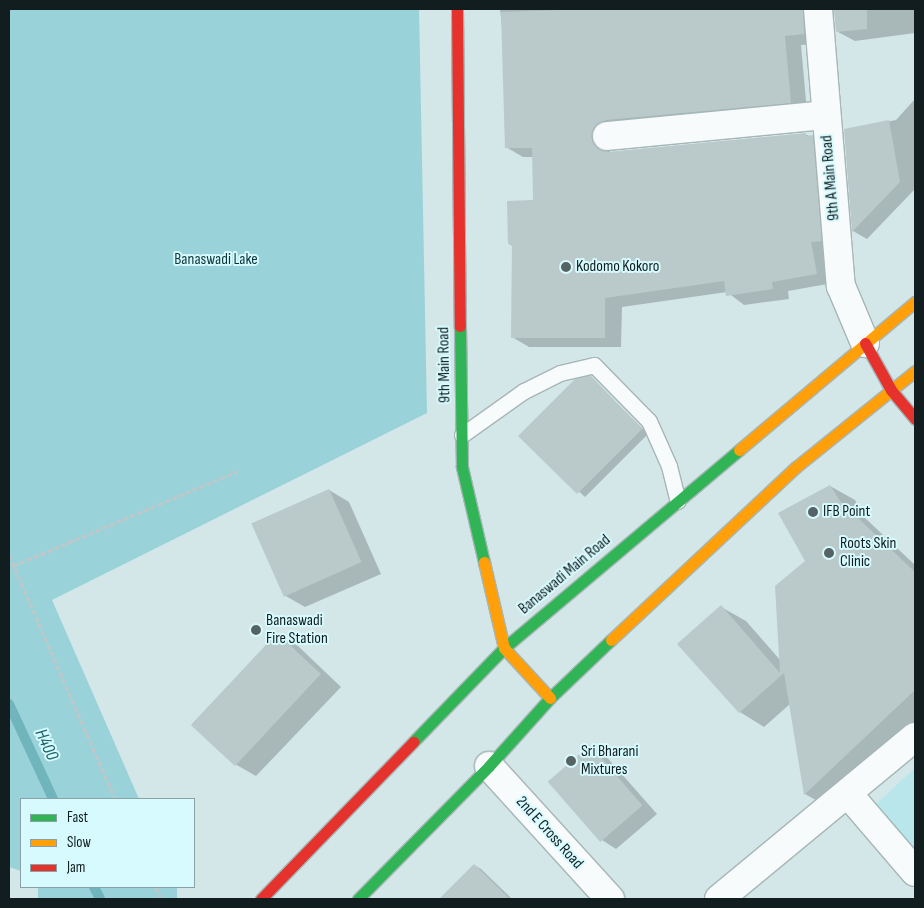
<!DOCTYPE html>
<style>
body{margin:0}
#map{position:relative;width:924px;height:908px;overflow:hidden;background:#d3e6e8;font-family:"Sofia Sans Condensed",sans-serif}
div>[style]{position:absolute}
.green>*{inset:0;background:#b8e6eb}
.forest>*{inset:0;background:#99d2d8;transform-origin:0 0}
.shadow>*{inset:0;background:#0003}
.stream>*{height:10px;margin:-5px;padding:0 5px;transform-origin:5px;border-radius:5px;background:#70b4bc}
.building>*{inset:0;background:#bac9ca;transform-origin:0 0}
.path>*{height:3px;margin-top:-1.5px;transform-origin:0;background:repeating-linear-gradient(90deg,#c1c7c8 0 5px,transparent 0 7.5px)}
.roads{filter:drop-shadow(1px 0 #a6b6b7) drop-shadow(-1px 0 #a6b6b7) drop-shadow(0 1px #a6b6b7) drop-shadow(0 -1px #a6b6b7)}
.lane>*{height:15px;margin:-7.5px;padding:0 7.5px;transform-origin:7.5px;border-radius:7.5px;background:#f8fbfc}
.street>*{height:28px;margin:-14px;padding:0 14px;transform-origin:14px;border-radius:14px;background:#f8fbfc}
.fast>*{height:11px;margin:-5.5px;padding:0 5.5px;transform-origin:5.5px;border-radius:5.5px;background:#30b455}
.slow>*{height:11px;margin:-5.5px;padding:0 5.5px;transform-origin:5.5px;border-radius:5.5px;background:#ff9f0a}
.jam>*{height:11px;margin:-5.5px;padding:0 5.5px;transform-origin:5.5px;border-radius:5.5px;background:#e5322d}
.dots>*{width:14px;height:14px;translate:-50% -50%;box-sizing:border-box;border:2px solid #d7fafe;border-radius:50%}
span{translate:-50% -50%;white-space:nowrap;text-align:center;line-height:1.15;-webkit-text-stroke:4px #d7fafe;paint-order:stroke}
.street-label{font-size:16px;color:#111d1f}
.park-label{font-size:16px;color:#0a353a}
.poi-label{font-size:16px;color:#111d1f}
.left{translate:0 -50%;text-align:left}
.water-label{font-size:18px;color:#196269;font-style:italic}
.frame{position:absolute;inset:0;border:10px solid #111d1f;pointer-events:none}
.legend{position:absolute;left:20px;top:798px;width:175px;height:90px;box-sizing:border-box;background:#d7fafe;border:1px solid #88a2a5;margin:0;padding:6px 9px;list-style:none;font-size:15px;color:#111d1f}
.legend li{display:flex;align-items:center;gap:10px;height:25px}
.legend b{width:25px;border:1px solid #88a2a5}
</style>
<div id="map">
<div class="green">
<i style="clip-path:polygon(915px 768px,915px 851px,874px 806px)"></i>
</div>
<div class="forest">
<i style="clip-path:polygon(9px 9px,419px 9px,427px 413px,52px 600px,139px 799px,21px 799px,21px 871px,9px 867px)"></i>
<i style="left:38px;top:887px;width:139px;height:18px"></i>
</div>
<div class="shadow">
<i style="clip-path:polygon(500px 9px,825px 9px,821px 44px,801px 45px,807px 112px,610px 139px,610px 153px,805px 134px,829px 146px,833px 283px,788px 291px,789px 299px,744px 305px,727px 292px,622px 307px,621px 347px,529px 347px,512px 337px,513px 246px,509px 244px,534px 202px,533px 157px,523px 157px,506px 147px,505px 53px)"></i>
<i style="clip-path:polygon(834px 9px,915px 9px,915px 33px,855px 41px,838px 32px)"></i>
<i style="clip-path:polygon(915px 99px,914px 190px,867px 239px,853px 231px,845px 130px,896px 120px)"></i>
<i style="clip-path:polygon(590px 377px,648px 434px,585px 497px,519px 436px)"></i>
<i style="clip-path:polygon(830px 486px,855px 500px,864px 517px,915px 565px,915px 728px,830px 808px,805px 794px,790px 704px,764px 727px,740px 712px,721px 607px,746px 621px,781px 661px)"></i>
<i style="clip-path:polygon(329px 490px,349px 502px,381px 574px,305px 607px,284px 595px,253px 523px)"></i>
<i style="clip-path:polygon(277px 634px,298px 646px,341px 687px,256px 776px,235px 764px,192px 724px)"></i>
<i style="clip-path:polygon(590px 746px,604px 754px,657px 814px,616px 849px,602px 840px,550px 782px)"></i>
<i style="clip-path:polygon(474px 865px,481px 869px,512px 899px,441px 899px)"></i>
</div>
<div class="stream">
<i style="left:9px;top:704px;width:105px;rotate:65.1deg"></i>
<i style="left:94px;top:887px;width:13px;rotate:63deg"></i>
</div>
<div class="building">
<i style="clip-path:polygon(592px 9px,803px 9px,804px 34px,785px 36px,791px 103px,606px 120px,598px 124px,591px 137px,595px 145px,608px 152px,806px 133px,806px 136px,813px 135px,822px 241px,811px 242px,817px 274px,772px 282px,773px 289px,726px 296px,724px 281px,605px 298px,605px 338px,511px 338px,512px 244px,508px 244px,507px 201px,533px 200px,532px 148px,505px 148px,501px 12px)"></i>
<i style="clip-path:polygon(834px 9px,867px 9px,867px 29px,836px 32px)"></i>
<i style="clip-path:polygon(889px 120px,900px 182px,852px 232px,844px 129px)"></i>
<i style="clip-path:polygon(590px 375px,642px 429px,577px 494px,518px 436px,575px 379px)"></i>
<i style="clip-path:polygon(830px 485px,840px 501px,915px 572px,915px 690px,804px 795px,784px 673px,739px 713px,677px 644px,721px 605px,780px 673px,775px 586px,805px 561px,778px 513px)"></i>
<i style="left:329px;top:489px;width:80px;height:85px;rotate:66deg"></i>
<i style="left:277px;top:633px;width:60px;height:126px;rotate:43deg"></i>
<i style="left:590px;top:745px;width:80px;height:56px;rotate:49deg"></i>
<i style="clip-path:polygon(474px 864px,510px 899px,439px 899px)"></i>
</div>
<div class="path">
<i style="left:9px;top:555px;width:266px;rotate:66.5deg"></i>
<i style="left:13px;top:566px;width:244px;rotate:-22.9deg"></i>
<i style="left:156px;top:887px;width:13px;rotate:67deg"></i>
</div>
<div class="roads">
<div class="lane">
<i style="left:462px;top:435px;width:76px;rotate:-35.4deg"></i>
<i style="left:524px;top:391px;width:40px;rotate:-26.6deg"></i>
<i style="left:560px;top:373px;width:35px;rotate:-13deg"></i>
<i style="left:594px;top:365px;width:78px;rotate:45.5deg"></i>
<i style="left:649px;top:421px;width:49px;rotate:66deg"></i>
<i style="left:669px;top:466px;width:36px;rotate:76deg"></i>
</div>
<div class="street">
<i style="left:818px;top:9px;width:278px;rotate:85.3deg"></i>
<i style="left:841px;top:286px;width:62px;rotate:67.2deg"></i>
<i style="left:607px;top:136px;width:220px;rotate:-5.5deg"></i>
<i style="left:489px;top:766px;width:180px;rotate:47.7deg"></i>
<i style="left:849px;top:795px;width:101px;rotate:49.4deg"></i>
<i style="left:719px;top:899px;width:254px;rotate:-39.6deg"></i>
</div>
<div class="fast">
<i style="left:460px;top:326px;width:141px;rotate:89.2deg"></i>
<i style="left:462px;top:467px;width:98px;rotate:77deg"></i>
<i style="left:413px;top:742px;width:131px;rotate:-45.9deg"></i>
<i style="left:504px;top:648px;width:307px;rotate:-40.1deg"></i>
<i style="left:358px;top:899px;width:187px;rotate:-45.4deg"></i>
<i style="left:489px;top:766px;width:91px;rotate:-48.1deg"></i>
<i style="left:550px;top:698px;width:84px;rotate:-43.6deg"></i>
</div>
<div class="slow">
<i style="left:739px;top:450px;width:230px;rotate:-40.1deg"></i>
<i style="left:484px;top:562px;width:88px;rotate:76.9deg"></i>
<i style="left:504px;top:648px;width:68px;rotate:47.4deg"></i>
<i style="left:611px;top:640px;width:253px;rotate:-43.1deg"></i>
<i style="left:796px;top:467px;width:153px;rotate:-38.9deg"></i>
</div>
<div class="jam">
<i style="left:457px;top:9px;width:317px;rotate:89.5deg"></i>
<i style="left:865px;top:343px;width:54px;rotate:61deg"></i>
<i style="left:891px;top:390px;width:38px;rotate:50deg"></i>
<i style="left:261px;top:899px;width:219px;rotate:-45.9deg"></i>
</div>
</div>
<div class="dots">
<i style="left:566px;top:267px;background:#556365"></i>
<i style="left:813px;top:512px;background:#556365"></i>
<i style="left:829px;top:553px;background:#556365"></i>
<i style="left:256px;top:630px;background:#556365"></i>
<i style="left:571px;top:761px;background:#556365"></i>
</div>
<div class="street-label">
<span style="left:831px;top:178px;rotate:-95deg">9th A Main Road</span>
<span style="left:445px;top:365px;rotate:-91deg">9th Main Road</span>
<span style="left:565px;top:575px;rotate:-40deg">Banaswadi Main Road</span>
<span style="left:549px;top:833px;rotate:48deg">2nd E Cross Road</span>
</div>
<div class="park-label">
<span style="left:216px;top:260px">Banaswadi Lake</span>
</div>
<div class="poi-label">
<span class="left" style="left:576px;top:267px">Kodomo Kokoro</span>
<span class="left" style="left:823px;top:512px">IFB Point</span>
<span class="left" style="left:840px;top:553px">Roots Skin<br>Clinic</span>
<span class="left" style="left:266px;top:630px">Banaswadi<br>Fire Station</span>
<span class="left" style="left:581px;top:761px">Sri Bharani<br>Mixtures</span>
</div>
<div class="water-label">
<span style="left:46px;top:745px;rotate:65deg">H400</span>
</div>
<div class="frame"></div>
<ul class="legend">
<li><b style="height:6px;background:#30b455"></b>Fast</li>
<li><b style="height:6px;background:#ff9f0a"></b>Slow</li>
<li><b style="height:6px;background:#e5322d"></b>Jam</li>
</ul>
</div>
